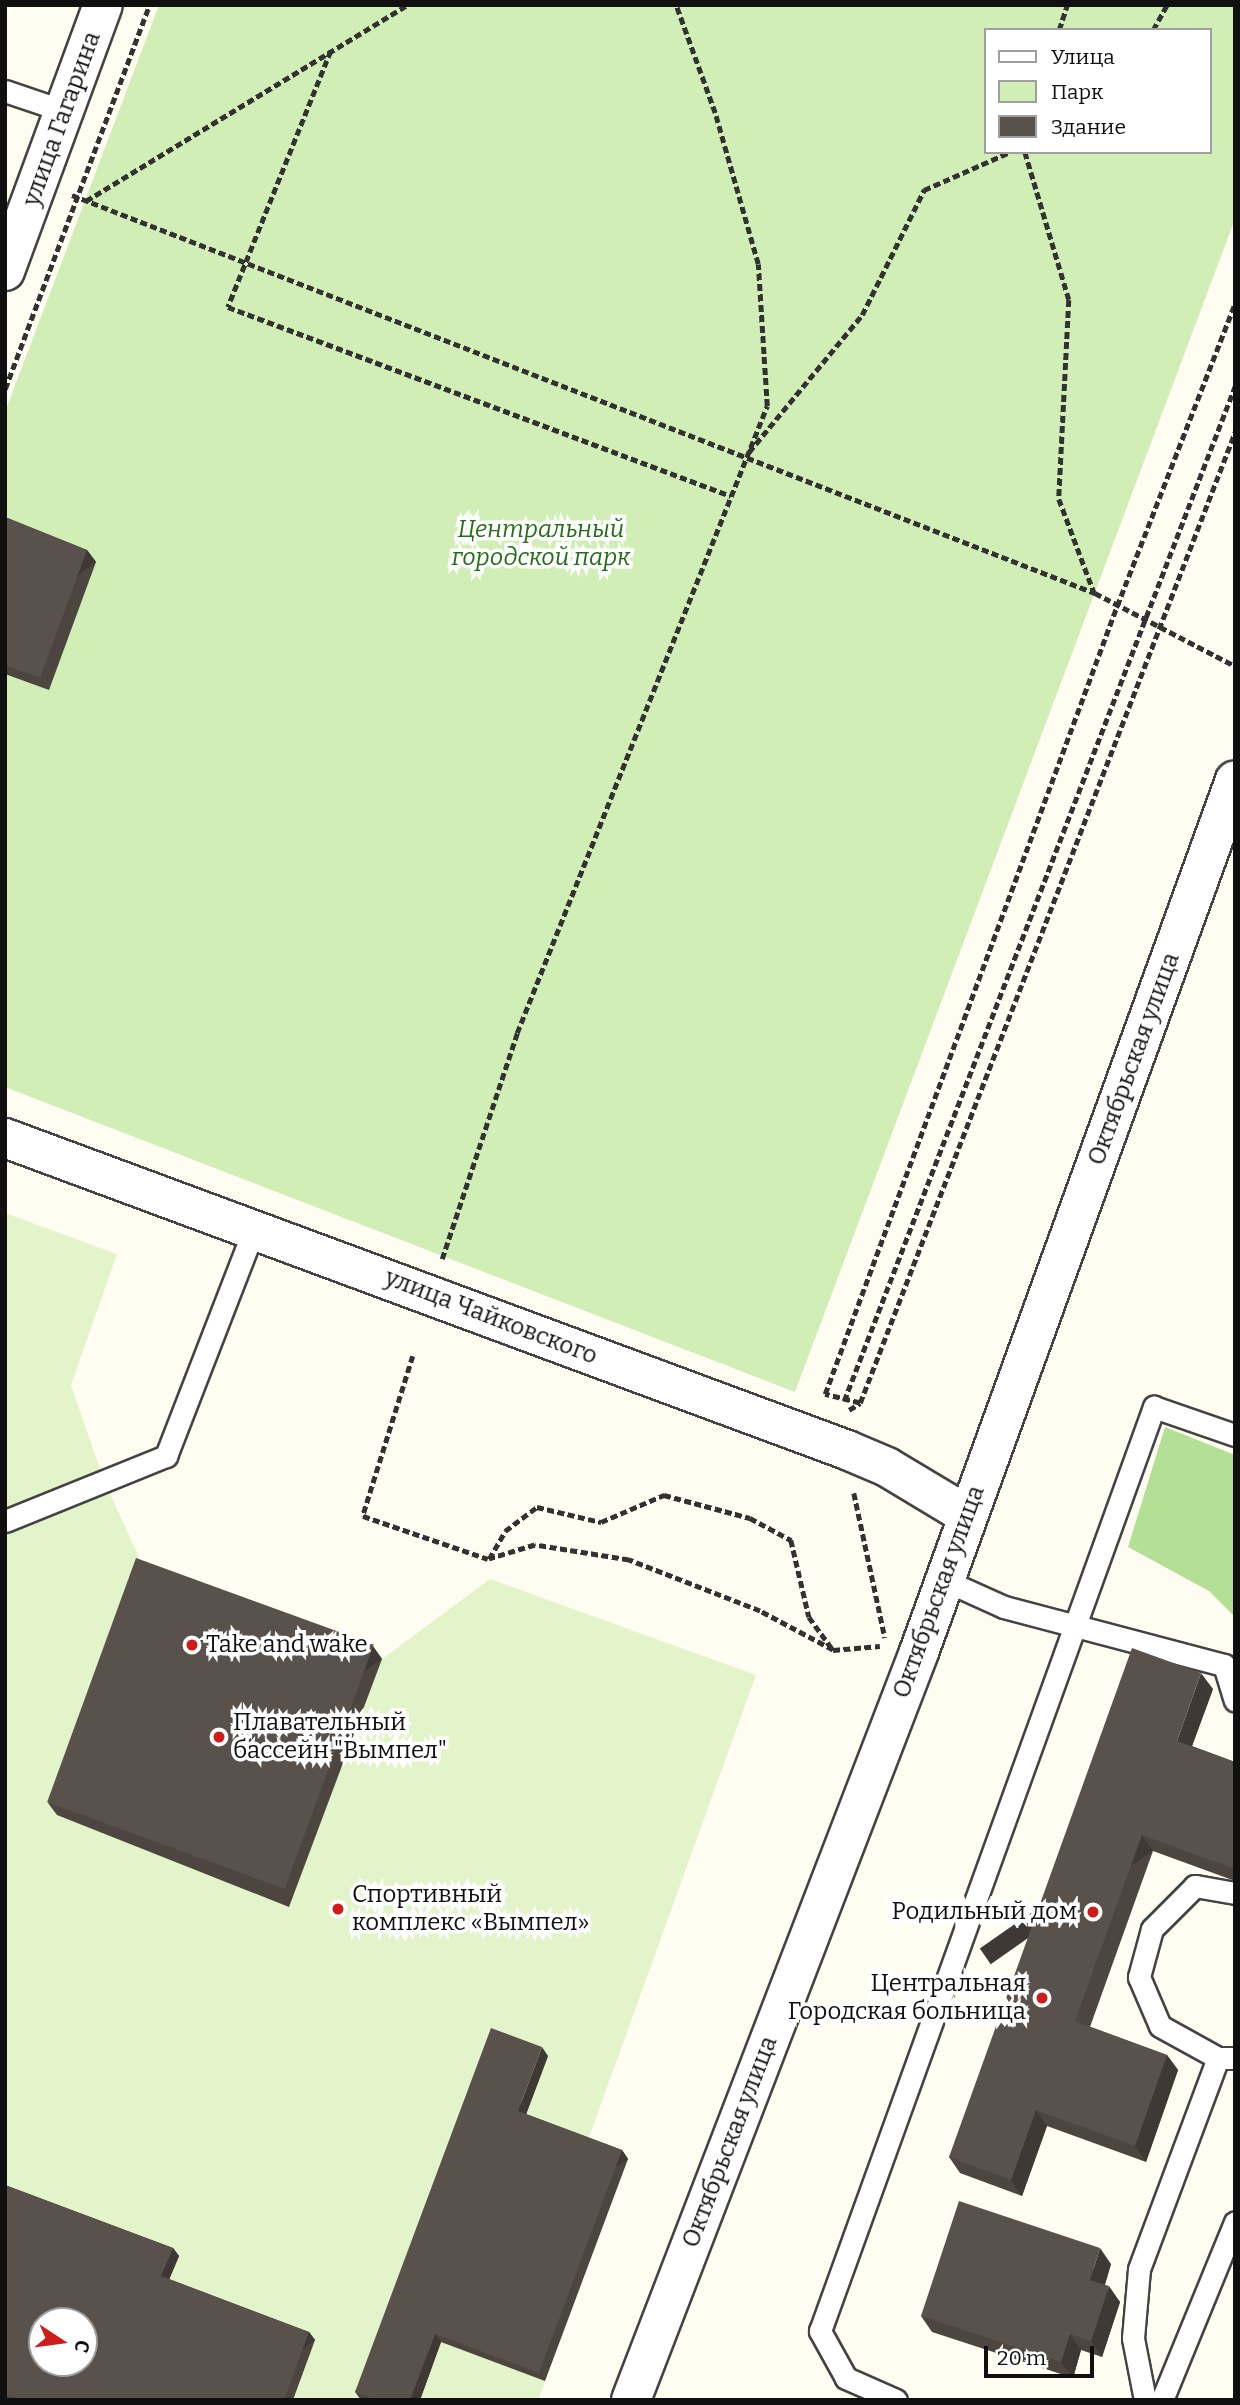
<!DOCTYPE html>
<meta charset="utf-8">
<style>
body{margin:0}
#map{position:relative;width:1240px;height:2405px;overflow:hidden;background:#fffdf2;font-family:Bitter,serif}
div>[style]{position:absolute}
.green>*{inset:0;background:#d1eeb7}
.forest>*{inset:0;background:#b3e095}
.pitch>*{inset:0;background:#e3f4ca}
.path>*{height:4.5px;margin-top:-2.25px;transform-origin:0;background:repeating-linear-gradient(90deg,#323232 0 7px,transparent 0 10.5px)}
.roads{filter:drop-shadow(2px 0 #434343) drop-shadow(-2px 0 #434343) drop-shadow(0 2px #434343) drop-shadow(0 -2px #434343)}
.service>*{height:21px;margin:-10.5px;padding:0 10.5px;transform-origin:10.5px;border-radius:10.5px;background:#fff}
.tertiary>*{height:38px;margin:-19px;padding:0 19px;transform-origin:19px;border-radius:19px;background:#fff}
.wall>*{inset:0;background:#4d4640}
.shaded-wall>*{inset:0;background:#3e3934;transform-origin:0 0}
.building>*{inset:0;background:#59514b;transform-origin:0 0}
.dots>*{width:19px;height:19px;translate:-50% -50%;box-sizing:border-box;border:4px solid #fff;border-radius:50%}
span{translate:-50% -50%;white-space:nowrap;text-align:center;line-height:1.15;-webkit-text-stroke:7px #fff;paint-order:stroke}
.street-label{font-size:24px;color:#101010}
.park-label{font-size:24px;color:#266e19;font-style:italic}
.poi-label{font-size:24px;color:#101010}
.left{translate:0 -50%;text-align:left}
.right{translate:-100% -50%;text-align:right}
.frame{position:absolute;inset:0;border:7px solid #101010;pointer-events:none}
.legend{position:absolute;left:984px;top:28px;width:228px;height:126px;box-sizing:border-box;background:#fff;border:2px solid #9f9f9f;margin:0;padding:9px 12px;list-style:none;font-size:21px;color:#101010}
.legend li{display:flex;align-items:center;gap:14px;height:35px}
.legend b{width:35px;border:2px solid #9f9f9f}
.north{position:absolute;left:28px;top:2307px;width:70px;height:70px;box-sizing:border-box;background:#fff;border:2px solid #9f9f9f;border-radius:50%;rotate:103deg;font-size:19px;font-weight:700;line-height:28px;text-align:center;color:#101010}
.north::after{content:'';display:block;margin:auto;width:24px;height:32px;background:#cd1c1a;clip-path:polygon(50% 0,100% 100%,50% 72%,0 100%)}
.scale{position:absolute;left:984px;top:2346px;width:110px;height:32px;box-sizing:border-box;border:4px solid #101010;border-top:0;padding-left:9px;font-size:21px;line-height:24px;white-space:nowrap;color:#101010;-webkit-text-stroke:5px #fff;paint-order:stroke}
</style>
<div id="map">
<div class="green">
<i style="clip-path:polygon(evenodd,159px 5px,1235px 5px,1235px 219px,795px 1392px,5px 1087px,5px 412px,159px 5px,986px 30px,1210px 30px,1210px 152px,986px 152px,986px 30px)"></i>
</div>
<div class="forest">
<i style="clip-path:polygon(1165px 1427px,1235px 1455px,1235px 1617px,1209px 1591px,1128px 1547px)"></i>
</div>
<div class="pitch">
<i style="clip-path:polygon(evenodd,5px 1213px,117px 1254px,71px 1385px,104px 1481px,145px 1570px,382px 1659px,490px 1579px,756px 1675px,587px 2143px,628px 2159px,538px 2400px,5px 2400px,5px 1213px,42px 2321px,84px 2321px,84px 2363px,42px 2363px,42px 2321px)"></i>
</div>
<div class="path">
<i style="left:1059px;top:30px;width:26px;rotate:-72deg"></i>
<i style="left:1153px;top:30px;width:29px;rotate:-61deg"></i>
<i style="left:331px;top:51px;width:276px;rotate:111.9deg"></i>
<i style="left:228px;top:307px;width:537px;rotate:20.59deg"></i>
<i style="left:1025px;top:152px;width:154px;rotate:73.4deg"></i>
<i style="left:1069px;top:300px;width:199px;rotate:92.9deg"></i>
<i style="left:1059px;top:499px;width:99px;rotate:69.4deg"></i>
<i style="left:72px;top:195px;width:1098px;rotate:21.26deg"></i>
<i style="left:1095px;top:593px;width:158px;rotate:27.5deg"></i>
<i style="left:86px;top:201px;width:376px;rotate:-31.4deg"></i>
<i style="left:5px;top:389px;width:410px;rotate:-69.4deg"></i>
<i style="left:749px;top:452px;width:178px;rotate:-50.5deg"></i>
<i style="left:862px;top:315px;width:140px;rotate:-63.6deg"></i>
<i style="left:924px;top:190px;width:94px;rotate:-23.8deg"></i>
<i style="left:442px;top:1259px;width:238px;rotate:-71.6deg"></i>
<i style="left:517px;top:1033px;width:675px;rotate:-68.26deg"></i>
<i style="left:767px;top:406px;width:142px;rotate:-93.6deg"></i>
<i style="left:758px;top:264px;width:157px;rotate:-105.9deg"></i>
<i style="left:715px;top:113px;width:115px;rotate:-109.9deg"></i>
<i style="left:413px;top:1356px;width:168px;rotate:107.4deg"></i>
<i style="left:363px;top:1516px;width:132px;rotate:19deg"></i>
<i style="left:844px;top:1401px;width:1088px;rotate:-68.93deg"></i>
<i style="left:860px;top:1403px;width:36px;rotate:-166deg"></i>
<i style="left:825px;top:1394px;width:840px;rotate:-69.67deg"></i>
<i style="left:1117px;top:606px;width:324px;rotate:-68.7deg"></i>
<i style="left:849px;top:1410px;width:13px;rotate:-32deg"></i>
<i style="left:860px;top:1403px;width:1041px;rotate:-68.88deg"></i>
<i style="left:854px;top:1493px;width:148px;rotate:77.9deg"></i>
<i style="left:833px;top:1650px;width:83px;rotate:-151.9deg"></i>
<i style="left:760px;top:1611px;width:141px;rotate:-158.7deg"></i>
<i style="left:629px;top:1560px;width:95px;rotate:-170.9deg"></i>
<i style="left:535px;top:1545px;width:48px;rotate:163.1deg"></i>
<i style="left:489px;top:1559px;width:32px;rotate:-60deg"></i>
<i style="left:505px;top:1531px;width:40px;rotate:-37deg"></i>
<i style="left:537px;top:1507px;width:66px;rotate:13.2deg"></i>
<i style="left:601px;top:1522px;width:69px;rotate:-23.2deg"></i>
<i style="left:664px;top:1495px;width:89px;rotate:15deg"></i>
<i style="left:750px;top:1518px;width:47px;rotate:28.2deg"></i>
<i style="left:791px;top:1540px;width:79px;rotate:76.8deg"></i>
<i style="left:809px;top:1617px;width:41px;rotate:54deg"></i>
<i style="left:833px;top:1650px;width:47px;rotate:-4.9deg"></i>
</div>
<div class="roads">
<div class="service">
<i style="left:5px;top:91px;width:62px;rotate:18.7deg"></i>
<i style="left:5px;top:1521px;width:174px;rotate:-22deg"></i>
<i style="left:166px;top:1456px;width:243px;rotate:-68.8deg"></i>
<i style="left:944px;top:1580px;width:66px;rotate:24.2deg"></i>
<i style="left:1004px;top:1607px;width:228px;rotate:14.8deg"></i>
<i style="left:1224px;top:1665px;width:37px;rotate:73deg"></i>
<i style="left:1235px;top:1893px;width:41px;rotate:-170.1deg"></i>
<i style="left:1195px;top:1886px;width:61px;rotate:135deg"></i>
<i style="left:1152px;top:1929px;width:50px;rotate:105.2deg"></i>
<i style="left:1139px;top:1977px;width:53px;rotate:66.8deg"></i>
<i style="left:1160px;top:2026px;width:66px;rotate:28.9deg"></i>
<i style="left:1218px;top:2058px;width:17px"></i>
<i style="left:896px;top:2400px;width:55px;rotate:-156.3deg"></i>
<i style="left:846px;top:2378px;width:54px;rotate:-119deg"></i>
<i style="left:820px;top:2331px;width:983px;rotate:-70.13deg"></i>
<i style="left:1154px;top:1407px;width:86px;rotate:19.1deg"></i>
<i style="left:1145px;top:2400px;width:63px;rotate:-101deg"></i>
<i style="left:1133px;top:2338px;width:69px;rotate:-85deg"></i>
<i style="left:1139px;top:2269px;width:225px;rotate:-69.5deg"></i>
<i style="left:1162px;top:2400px;width:192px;rotate:-67.7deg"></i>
</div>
<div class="tertiary">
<i style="left:5px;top:271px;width:283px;rotate:-69.8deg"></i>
<i style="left:5px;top:1138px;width:898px;rotate:20.33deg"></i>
<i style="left:847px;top:1450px;width:43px;rotate:23deg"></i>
<i style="left:887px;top:1467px;width:93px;rotate:31deg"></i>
<i style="left:631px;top:2400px;width:802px;rotate:-68.94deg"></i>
<i style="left:919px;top:1652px;width:927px;rotate:-70.08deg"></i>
</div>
</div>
<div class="wall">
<i style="clip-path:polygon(5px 517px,87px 550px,96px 562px,49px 690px,5px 674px)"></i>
<i style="clip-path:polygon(382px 1659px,289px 1907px,57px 1815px,48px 1803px)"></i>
<i style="clip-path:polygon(1213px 1689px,1192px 1746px,1235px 1762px,1235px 1881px,1153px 1851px,1090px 2027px,1167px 2055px,1178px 2070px,1146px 2162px,1047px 2126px,1022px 2196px,960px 2173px,949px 2157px)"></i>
<i style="clip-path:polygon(548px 2056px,526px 2114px,622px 2150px,628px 2159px,545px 2381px,441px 2342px,420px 2400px,361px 2400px,355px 2392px)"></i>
<i style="clip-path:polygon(5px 2185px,173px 2248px,179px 2256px,169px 2279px,309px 2332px,315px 2340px,293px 2400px,5px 2400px)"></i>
<i style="clip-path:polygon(1111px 2264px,1105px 2285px,1120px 2302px,1102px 2357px,1081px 2350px,1073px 2378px,932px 2332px,921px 2316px)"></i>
</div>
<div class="shaded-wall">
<i style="left:87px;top:550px;width:15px;height:136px;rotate:53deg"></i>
<i style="left:373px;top:1646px;width:16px;height:266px;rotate:55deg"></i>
<i style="clip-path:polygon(1201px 1673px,1213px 1689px,1188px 1757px,1177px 1741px)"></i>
<i style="left:1142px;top:1835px;width:19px;height:198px;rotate:55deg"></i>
<i style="clip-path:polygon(542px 2047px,548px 2056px,524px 2120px,518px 2111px)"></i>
<i style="clip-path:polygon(1167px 2055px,1178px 2070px,1146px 2162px,1135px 2146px)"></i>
<i style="clip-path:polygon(1036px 2110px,1047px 2126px,1022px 2196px,1011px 2180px)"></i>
<i style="left:622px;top:2150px;width:11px;height:238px;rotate:56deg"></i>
<i style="clip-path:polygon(173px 2248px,179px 2256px,167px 2285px,161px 2276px)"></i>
<i style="clip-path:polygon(1100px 2248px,1111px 2264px,1101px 2296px,1090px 2280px)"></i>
<i style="clip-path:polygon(1109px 2286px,1120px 2302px,1102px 2357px,1091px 2341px)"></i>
<i style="left:309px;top:2332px;width:10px;height:72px;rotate:53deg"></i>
<i style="clip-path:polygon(435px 2334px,441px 2342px,420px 2400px,410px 2400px)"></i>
<i style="clip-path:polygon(1070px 2334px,1081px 2350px,1073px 2378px,1061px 2362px)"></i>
</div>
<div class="building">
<i style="clip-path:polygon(5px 517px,87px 550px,40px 678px,5px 665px)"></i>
<i style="left:136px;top:1558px;width:253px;height:260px;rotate:20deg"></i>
<i style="clip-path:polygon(1132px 1648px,1201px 1673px,1177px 1741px,1235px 1762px,1235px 1869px,1142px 1835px,1075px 2021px,1167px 2055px,1135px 2146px,1036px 2110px,1011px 2180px,949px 2157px)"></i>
<i style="clip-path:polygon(491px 2028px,542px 2047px,518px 2111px,622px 2150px,539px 2373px,435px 2334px,410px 2400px,376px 2400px,355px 2392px)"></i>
<i style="clip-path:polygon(evenodd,5px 2185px,173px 2248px,161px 2276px,309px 2332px,284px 2400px,22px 2400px,5px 2394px,5px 2185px,42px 2321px,84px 2321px,84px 2363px,42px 2363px,42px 2321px)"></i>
<i style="clip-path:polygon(959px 2201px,1100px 2248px,1090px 2280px,1109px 2286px,1091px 2341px,1070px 2334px,1061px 2362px,921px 2316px)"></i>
</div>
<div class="dots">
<i style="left:192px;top:1645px;background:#cd1c1a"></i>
<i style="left:219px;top:1737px;background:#cd1c1a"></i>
<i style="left:338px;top:1909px;background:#cd1c1a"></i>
<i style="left:1093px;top:1912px;background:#cd1c1a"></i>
<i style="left:1042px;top:1998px;background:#cd1c1a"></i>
</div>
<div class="street-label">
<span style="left:62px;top:119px;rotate:-70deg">улица Гагарина</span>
<span style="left:1134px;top:1059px;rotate:-70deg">Октябрьская улица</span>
<span style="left:491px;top:1317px;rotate:21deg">улица Чайковского</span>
<span style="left:939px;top:1592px;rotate:-70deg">Октябрьская улица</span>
<span style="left:730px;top:2142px;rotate:-69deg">Октябрьская улица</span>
</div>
<div class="park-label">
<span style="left:541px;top:544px">Центральный<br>городской парк</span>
</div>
<div class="poi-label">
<span class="left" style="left:206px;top:1645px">Take and wake</span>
<span class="left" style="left:233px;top:1737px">Плавательный<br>бассейн "Вымпел"</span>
<span class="left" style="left:352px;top:1909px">Спортивный<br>комплекс «Вымпел»</span>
<span class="right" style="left:1077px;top:1912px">Родильный дом</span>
<span class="right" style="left:1026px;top:1998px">Центральная<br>Городская больница</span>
</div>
<div class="frame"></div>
<ul class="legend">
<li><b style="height:9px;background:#fff"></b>Улица</li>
<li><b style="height:19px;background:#d1eeb7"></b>Парк</li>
<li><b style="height:19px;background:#59514b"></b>Здание</li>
</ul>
<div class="north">С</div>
<div class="scale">20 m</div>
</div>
